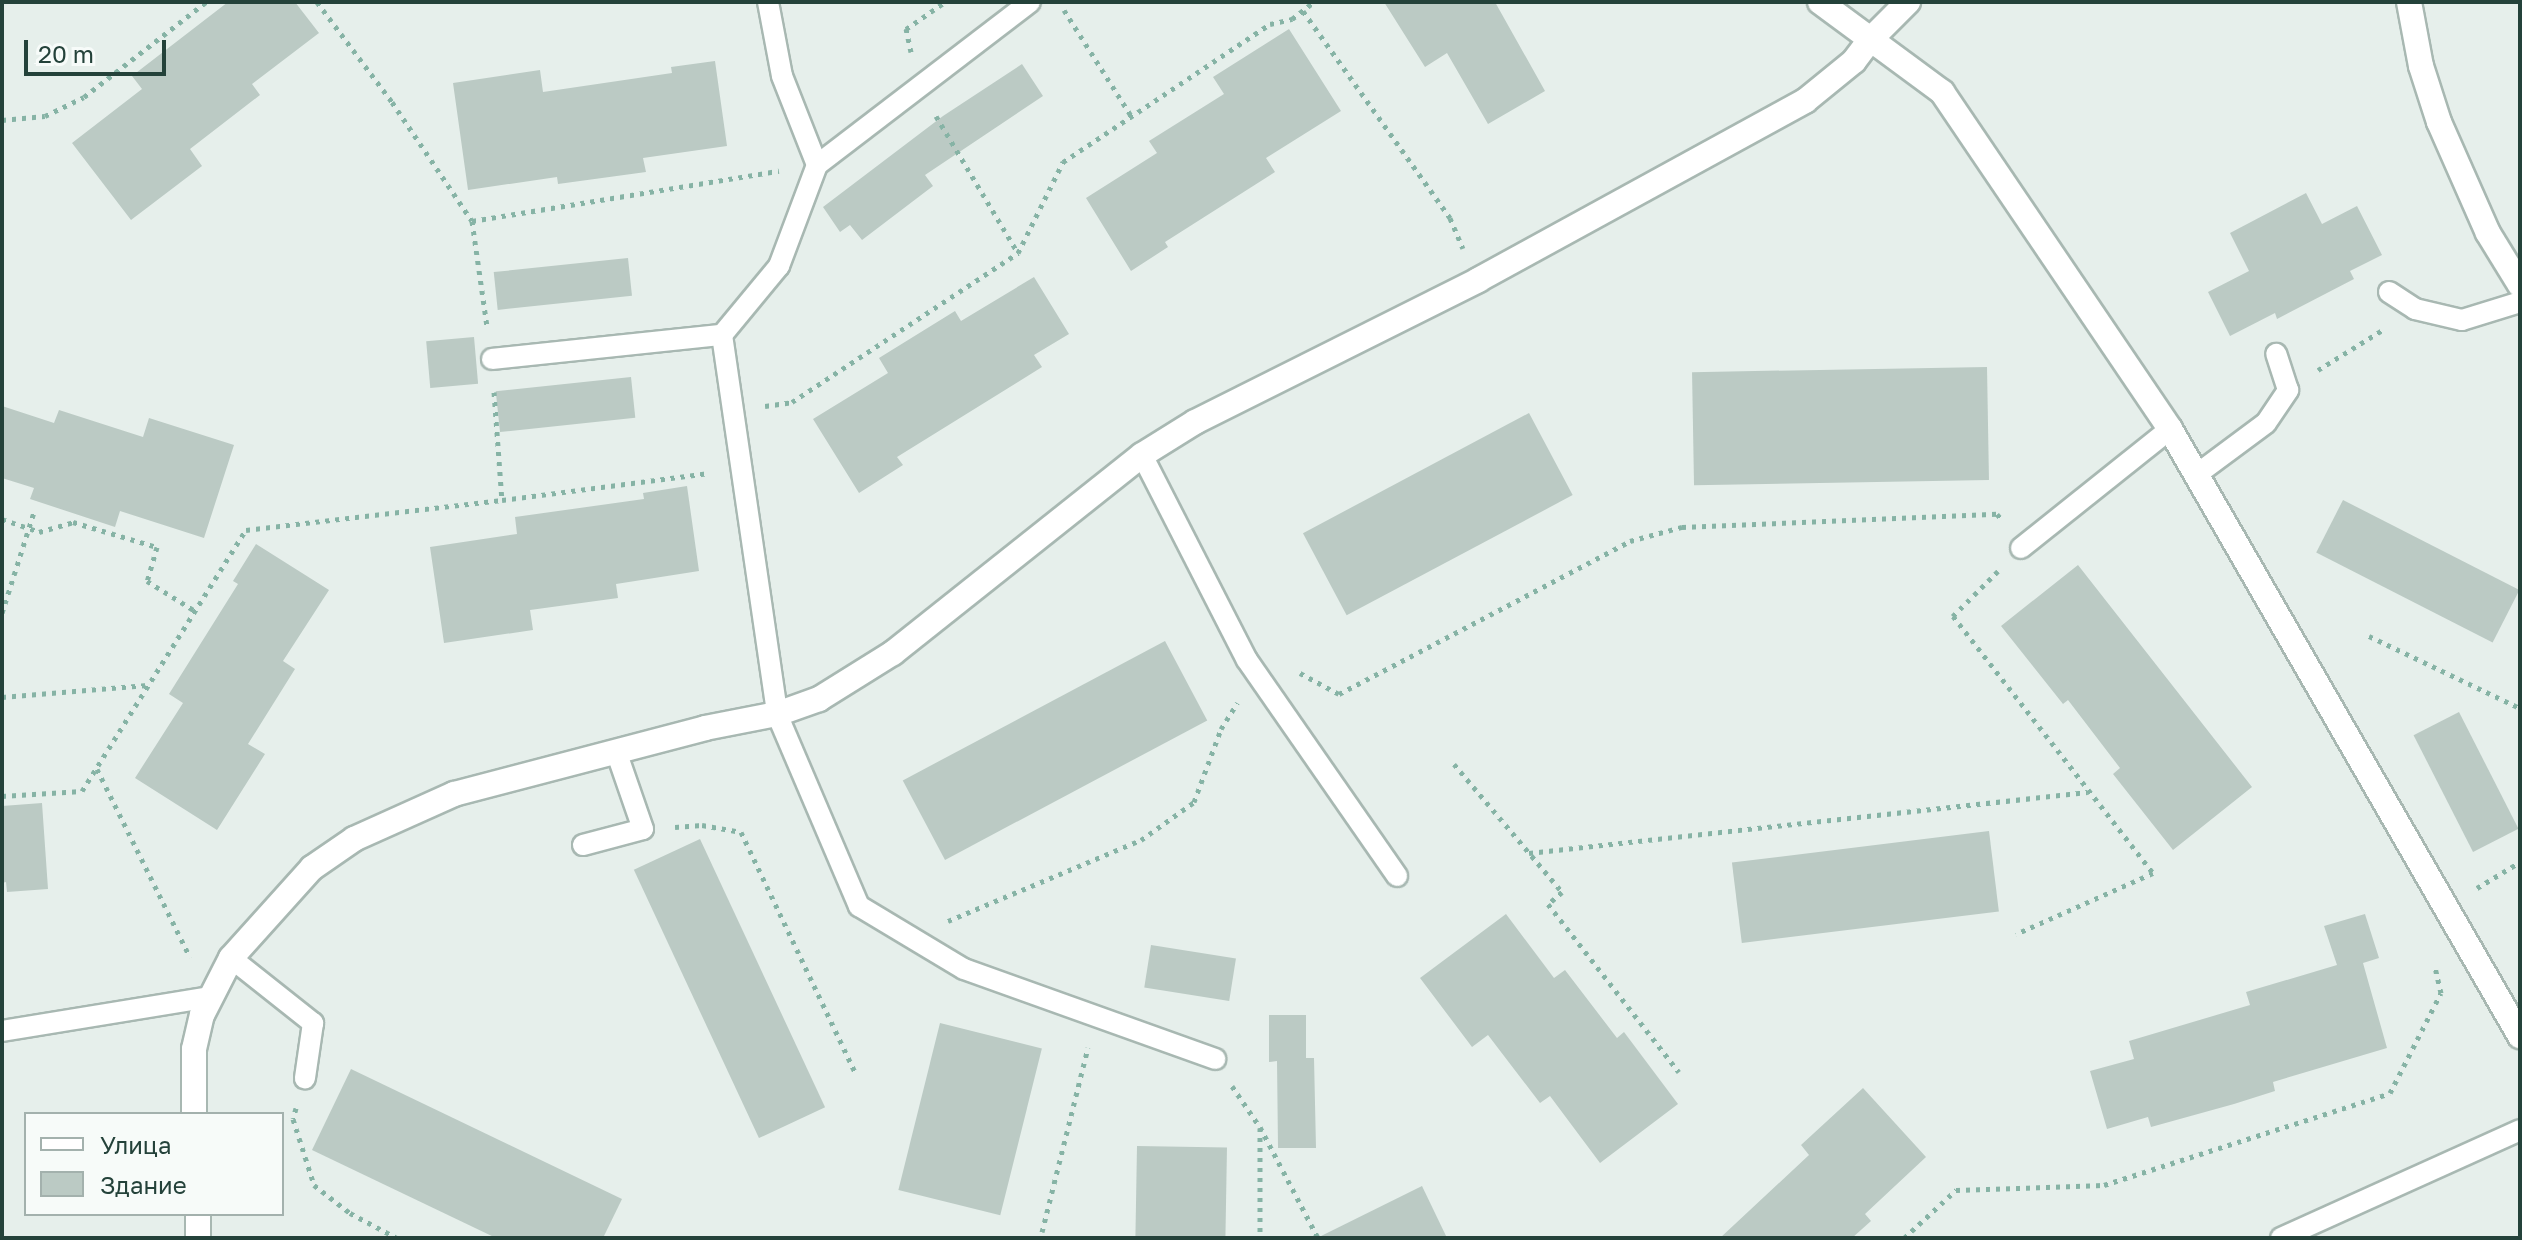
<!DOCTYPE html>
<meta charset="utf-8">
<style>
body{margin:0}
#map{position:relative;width:2522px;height:1240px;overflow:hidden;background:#e6efeb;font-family:"Golos Text",sans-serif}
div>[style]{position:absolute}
.building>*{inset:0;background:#bbcac4;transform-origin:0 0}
.path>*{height:5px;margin-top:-2.5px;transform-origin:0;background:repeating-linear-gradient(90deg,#86b3a5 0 4px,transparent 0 10px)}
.roads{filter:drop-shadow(2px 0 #a8b8b2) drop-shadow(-2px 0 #a8b8b2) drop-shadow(0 2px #a8b8b2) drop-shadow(0 -2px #a8b8b2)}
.service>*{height:20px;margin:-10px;padding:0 10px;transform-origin:10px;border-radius:10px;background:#fff}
.minor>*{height:24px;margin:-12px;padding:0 12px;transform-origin:12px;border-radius:12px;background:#fff}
span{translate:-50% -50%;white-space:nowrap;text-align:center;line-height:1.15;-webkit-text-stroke:6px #f7fbf9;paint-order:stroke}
.frame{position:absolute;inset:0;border:4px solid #24423a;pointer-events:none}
.legend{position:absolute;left:24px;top:1112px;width:260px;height:104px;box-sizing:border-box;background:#f7fbf9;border:2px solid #a3b1ad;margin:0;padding:10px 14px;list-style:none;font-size:24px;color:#24423a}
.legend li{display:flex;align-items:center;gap:16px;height:40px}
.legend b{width:40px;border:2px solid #a3b1ad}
.scale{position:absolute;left:24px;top:40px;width:142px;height:36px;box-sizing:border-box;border:4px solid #24423a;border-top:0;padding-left:10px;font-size:24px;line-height:28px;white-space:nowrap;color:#24423a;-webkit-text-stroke:6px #f7fbf9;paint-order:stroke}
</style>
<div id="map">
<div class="building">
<i style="clip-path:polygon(228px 2px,295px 2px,319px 33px,252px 84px,260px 95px,190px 149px,202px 166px,131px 220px,72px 143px,142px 89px,132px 76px)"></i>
<i style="clip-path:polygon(1384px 2px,1495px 2px,1545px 91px,1488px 124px,1447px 53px,1425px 67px)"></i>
<i style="clip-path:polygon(1289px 29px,1341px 111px,1266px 158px,1275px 172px,1165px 242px,1168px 247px,1131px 271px,1086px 198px,1157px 153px,1149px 141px,1224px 94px,1213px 77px)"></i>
<i style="clip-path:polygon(715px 61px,727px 146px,643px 158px,646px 172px,558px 184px,557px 177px,468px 190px,453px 83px,540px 70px,543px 92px,672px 73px,671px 67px)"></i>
<i style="clip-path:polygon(1022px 64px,1043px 96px,925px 175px,933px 186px,862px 240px,850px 225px,840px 232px,823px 207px,943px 116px)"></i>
<i style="clip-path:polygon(2306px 193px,2322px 224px,2357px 206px,2382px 255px,2350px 271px,2354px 279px,2277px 319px,2275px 313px,2230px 336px,2208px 292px,2249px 271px,2230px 233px)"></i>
<i style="left:628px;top:258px;width:38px;height:135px;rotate:84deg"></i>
<i style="clip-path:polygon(1034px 277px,1069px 334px,1034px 355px,1042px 367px,897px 457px,903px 465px,859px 493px,813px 419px,888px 373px,879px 358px,955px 311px,961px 321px)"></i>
<i style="left:474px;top:337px;width:47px;height:48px;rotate:85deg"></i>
<i style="left:1987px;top:367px;width:113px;height:295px;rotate:89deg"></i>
<i style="left:631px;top:377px;width:41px;height:136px;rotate:84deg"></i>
<i style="clip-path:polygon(2px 406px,54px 423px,59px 410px,143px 437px,149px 418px,234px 445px,204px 538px,120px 511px,115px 527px,30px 499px,34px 488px,2px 478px)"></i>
<i style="left:1529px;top:413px;width:93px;height:256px;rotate:62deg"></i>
<i style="clip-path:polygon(687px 486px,699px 571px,616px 584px,618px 598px,530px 610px,533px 630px,444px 643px,430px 547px,517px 534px,515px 517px,644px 499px,643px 493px)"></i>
<i style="left:2343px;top:500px;width:198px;height:59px;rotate:27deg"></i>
<i style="clip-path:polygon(256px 544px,329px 590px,283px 661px,295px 669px,248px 744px,265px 754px,217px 830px,135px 778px,183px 703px,169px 694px,238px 584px,233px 581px)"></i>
<i style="clip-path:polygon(2078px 565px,2252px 787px,2173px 850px,2113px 774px,2120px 768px,2068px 700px,2063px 704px,2001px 626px)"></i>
<i style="left:1165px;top:641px;width:90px;height:297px;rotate:62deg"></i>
<i style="left:2459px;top:712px;width:131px;height:51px;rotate:63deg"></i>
<i style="clip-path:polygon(42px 803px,48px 889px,7px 892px,6px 882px,2px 883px,2px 806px)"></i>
<i style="left:1989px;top:831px;width:81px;height:259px;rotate:83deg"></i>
<i style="left:700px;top:839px;width:296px;height:73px;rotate:65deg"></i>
<i style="clip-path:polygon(1506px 914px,1554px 978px,1565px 970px,1617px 1038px,1624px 1032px,1678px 1104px,1600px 1163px,1550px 1096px,1540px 1103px,1488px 1035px,1472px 1047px,1420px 978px)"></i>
<i style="clip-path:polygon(2365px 914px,2379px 958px,2363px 963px,2387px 1048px,2273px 1082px,2275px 1091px,2234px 1104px,2151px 1127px,2148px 1117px,2107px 1129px,2090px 1071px,2134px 1059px,2129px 1041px,2250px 1005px,2246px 992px,2337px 965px,2324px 926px)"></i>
<i style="left:1151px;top:945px;width:86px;height:43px;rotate:9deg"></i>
<i style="clip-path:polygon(1269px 1015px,1306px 1015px,1306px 1058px,1314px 1058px,1316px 1148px,1278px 1148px,1277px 1061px,1269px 1062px)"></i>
<i style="left:940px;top:1023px;width:105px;height:172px;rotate:14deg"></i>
<i style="clip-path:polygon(351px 1069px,622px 1199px,603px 1238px,496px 1238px,312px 1150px)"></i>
<i style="clip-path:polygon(1863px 1088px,1926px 1157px,1865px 1214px,1871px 1221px,1852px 1238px,1720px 1238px,1809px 1155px,1801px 1145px)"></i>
<i style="left:1137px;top:1146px;width:90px;height:92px;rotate:1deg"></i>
<i style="clip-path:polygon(1422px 1186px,1447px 1238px,1317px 1238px)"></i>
</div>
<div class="path">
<i style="left:317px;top:2px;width:125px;rotate:53.1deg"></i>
<i style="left:392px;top:102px;width:143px;rotate:56.1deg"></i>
<i style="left:472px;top:221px;width:311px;rotate:-9.3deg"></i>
<i style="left:1064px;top:10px;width:127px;rotate:57.6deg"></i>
<i style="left:1303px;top:11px;width:254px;rotate:54.6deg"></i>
<i style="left:1450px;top:218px;width:33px;rotate:67deg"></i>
<i style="left:911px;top:52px;width:24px;rotate:-102deg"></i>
<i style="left:906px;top:29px;width:47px;rotate:-34.7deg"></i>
<i style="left:936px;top:116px;width:160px;rotate:59.1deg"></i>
<i style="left:2px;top:120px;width:43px;rotate:-5.3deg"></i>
<i style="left:45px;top:116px;width:43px;rotate:-26deg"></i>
<i style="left:84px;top:97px;width:155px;rotate:-37.9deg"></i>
<i style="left:472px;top:221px;width:106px;rotate:81.9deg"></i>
<i style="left:2318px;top:370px;width:78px;rotate:-31.8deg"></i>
<i style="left:494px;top:392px;width:108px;rotate:85.8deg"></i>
<i style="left:502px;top:500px;width:209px;rotate:-7.4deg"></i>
<i style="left:765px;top:406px;width:27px;rotate:-8deg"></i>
<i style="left:792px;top:402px;width:271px;rotate:-33.4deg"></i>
<i style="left:1018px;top:253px;width:102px;rotate:-63.7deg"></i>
<i style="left:1063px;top:162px;width:249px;rotate:-33.7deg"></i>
<i style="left:1270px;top:24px;width:23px;rotate:-13deg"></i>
<i style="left:1292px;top:19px;width:28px;rotate:-38deg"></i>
<i style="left:2px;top:519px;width:39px;rotate:19deg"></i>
<i style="left:39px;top:532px;width:35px;rotate:-16deg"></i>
<i style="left:73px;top:522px;width:88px;rotate:16.6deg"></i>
<i style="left:157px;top:547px;width:35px;rotate:106deg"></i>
<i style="left:147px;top:581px;width:57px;rotate:32deg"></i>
<i style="left:1998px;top:571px;width:64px;rotate:135deg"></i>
<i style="left:1953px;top:616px;width:326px;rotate:52.1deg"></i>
<i style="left:2153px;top:873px;width:150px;rotate:156deg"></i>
<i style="left:2px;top:613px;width:109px;rotate:-72.4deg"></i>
<i style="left:2369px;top:636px;width:167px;rotate:25.5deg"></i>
<i style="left:1300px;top:673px;width:44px;rotate:28.3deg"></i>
<i style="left:1339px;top:694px;width:329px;rotate:-27.7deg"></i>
<i style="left:1630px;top:541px;width:54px;rotate:-15.1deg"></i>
<i style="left:1682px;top:527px;width:315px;rotate:-2.4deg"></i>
<i style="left:1997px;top:514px;width:8px;rotate:50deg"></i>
<i style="left:2px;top:697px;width:146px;rotate:-4.7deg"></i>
<i style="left:1454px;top:764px;width:167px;rotate:49.8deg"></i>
<i style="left:1562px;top:892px;width:18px;rotate:139deg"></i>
<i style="left:1548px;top:904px;width:213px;rotate:52.1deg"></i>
<i style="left:97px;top:769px;width:210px;rotate:63.7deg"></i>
<i style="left:2px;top:796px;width:80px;rotate:-3.6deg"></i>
<i style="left:82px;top:791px;width:308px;rotate:-57.9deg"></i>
<i style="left:246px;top:530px;width:258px;rotate:-6.7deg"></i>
<i style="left:675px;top:827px;width:27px;rotate:-4deg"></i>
<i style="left:702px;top:825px;width:40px;rotate:10deg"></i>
<i style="left:741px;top:832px;width:268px;rotate:64.6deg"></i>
<i style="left:1529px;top:853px;width:562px;rotate:-6.23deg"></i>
<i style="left:2477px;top:888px;width:50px;rotate:-31.2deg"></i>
<i style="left:948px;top:921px;width:209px;rotate:-22.8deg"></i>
<i style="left:1141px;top:840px;width:65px;rotate:-35.6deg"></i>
<i style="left:1194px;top:802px;width:78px;rotate:-69.7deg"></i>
<i style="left:1221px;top:729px;width:31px;rotate:-58deg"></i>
<i style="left:1232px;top:1086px;width:50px;rotate:55.7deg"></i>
<i style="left:1260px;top:1127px;width:125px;rotate:62.4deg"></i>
<i style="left:296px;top:1108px;width:11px;rotate:105deg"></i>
<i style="left:293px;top:1119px;width:69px;rotate:72.3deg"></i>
<i style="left:314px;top:1185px;width:46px;rotate:37.9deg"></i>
<i style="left:350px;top:1213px;width:53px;rotate:28deg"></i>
<i style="left:1260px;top:1128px;width:110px;rotate:90deg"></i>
<i style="left:1042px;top:1232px;width:190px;rotate:-76deg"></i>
<i style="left:1904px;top:1238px;width:71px;rotate:-42.7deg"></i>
<i style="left:1956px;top:1190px;width:148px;rotate:-1.9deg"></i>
<i style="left:2104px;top:1185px;width:300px;rotate:-17.8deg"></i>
<i style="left:2390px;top:1093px;width:112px;rotate:-63deg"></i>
<i style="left:2441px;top:993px;width:28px;rotate:-103deg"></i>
</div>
<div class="roads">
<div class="service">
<i style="left:768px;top:2px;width:75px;rotate:79.3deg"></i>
<i style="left:782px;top:76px;width:96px;rotate:68.5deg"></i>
<i style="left:817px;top:165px;width:108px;rotate:110.6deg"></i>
<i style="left:779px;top:266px;width:89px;rotate:129.6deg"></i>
<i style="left:722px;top:335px;width:383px;rotate:81.7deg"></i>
<i style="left:777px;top:714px;width:209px;rotate:66.9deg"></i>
<i style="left:859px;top:906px;width:122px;rotate:31deg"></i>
<i style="left:964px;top:969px;width:267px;rotate:19.7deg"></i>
<i style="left:817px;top:165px;width:268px;rotate:-37.4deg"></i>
<i style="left:2389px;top:292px;width:31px;rotate:33deg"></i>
<i style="left:2415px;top:309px;width:48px;rotate:13.2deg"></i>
<i style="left:2462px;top:320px;width:61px;rotate:-17.2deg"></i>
<i style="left:492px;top:359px;width:231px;rotate:-6deg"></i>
<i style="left:1142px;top:455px;width:230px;rotate:62.9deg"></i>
<i style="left:1247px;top:660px;width:263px;rotate:55.2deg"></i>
<i style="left:2196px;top:475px;width:87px;rotate:-36.6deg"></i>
<i style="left:2266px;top:423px;width:40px;rotate:-56deg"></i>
<i style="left:2288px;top:390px;width:38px;rotate:-108deg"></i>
<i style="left:2021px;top:548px;width:191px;rotate:-38.6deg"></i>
<i style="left:583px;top:845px;width:62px;rotate:-14.9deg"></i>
<i style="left:643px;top:829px;width:83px;rotate:-109.1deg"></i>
<i style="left:231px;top:958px;width:105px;rotate:38.4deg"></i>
<i style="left:313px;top:1023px;width:56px;rotate:98.3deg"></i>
<i style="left:2px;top:1031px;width:211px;rotate:-9.3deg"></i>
<i style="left:2281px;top:1238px;width:262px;rotate:-24.3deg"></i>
</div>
<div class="minor">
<i style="left:1820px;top:2px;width:152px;rotate:36.4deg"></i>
<i style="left:1942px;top:92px;width:407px;rotate:55.9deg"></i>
<i style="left:2170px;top:429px;width:701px;rotate:60.03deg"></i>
<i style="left:2409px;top:2px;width:65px;rotate:79.4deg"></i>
<i style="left:2421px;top:66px;width:59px;rotate:72.2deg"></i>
<i style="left:2439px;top:122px;width:121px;rotate:66.2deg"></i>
<i style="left:2488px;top:233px;width:61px;rotate:58.4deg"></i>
<i style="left:194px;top:1114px;width:65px;rotate:-90deg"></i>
<i style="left:194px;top:1049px;width:35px;rotate:-77deg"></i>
<i style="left:202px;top:1015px;width:64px;rotate:-63deg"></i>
<i style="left:231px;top:958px;width:121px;rotate:-48deg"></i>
<i style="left:312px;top:868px;width:51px;rotate:-34.6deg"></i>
<i style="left:354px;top:839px;width:110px;rotate:-24.2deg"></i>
<i style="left:454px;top:794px;width:260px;rotate:-14.7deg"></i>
<i style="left:705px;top:728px;width:73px;rotate:-11deg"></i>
<i style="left:777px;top:714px;width:45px;rotate:-19.7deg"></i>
<i style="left:819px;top:699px;width:87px;rotate:-31.9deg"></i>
<i style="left:893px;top:653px;width:318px;rotate:-38.5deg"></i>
<i style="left:1142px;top:455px;width:62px;rotate:-31.9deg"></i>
<i style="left:1195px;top:422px;width:317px;rotate:-26.6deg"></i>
<i style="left:1478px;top:280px;width:373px;rotate:-28.7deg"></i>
<i style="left:1805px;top:101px;width:63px;rotate:-39.2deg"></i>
<i style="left:1854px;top:61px;width:26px;rotate:-53deg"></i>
<i style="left:1870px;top:40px;width:54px;rotate:-45deg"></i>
<i style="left:198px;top:1214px;width:24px;rotate:90deg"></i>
</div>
</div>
<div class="frame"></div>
<ul class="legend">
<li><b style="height:10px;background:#fff"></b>Улица</li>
<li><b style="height:22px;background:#bbcac4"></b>Здание</li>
</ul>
<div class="scale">20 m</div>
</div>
